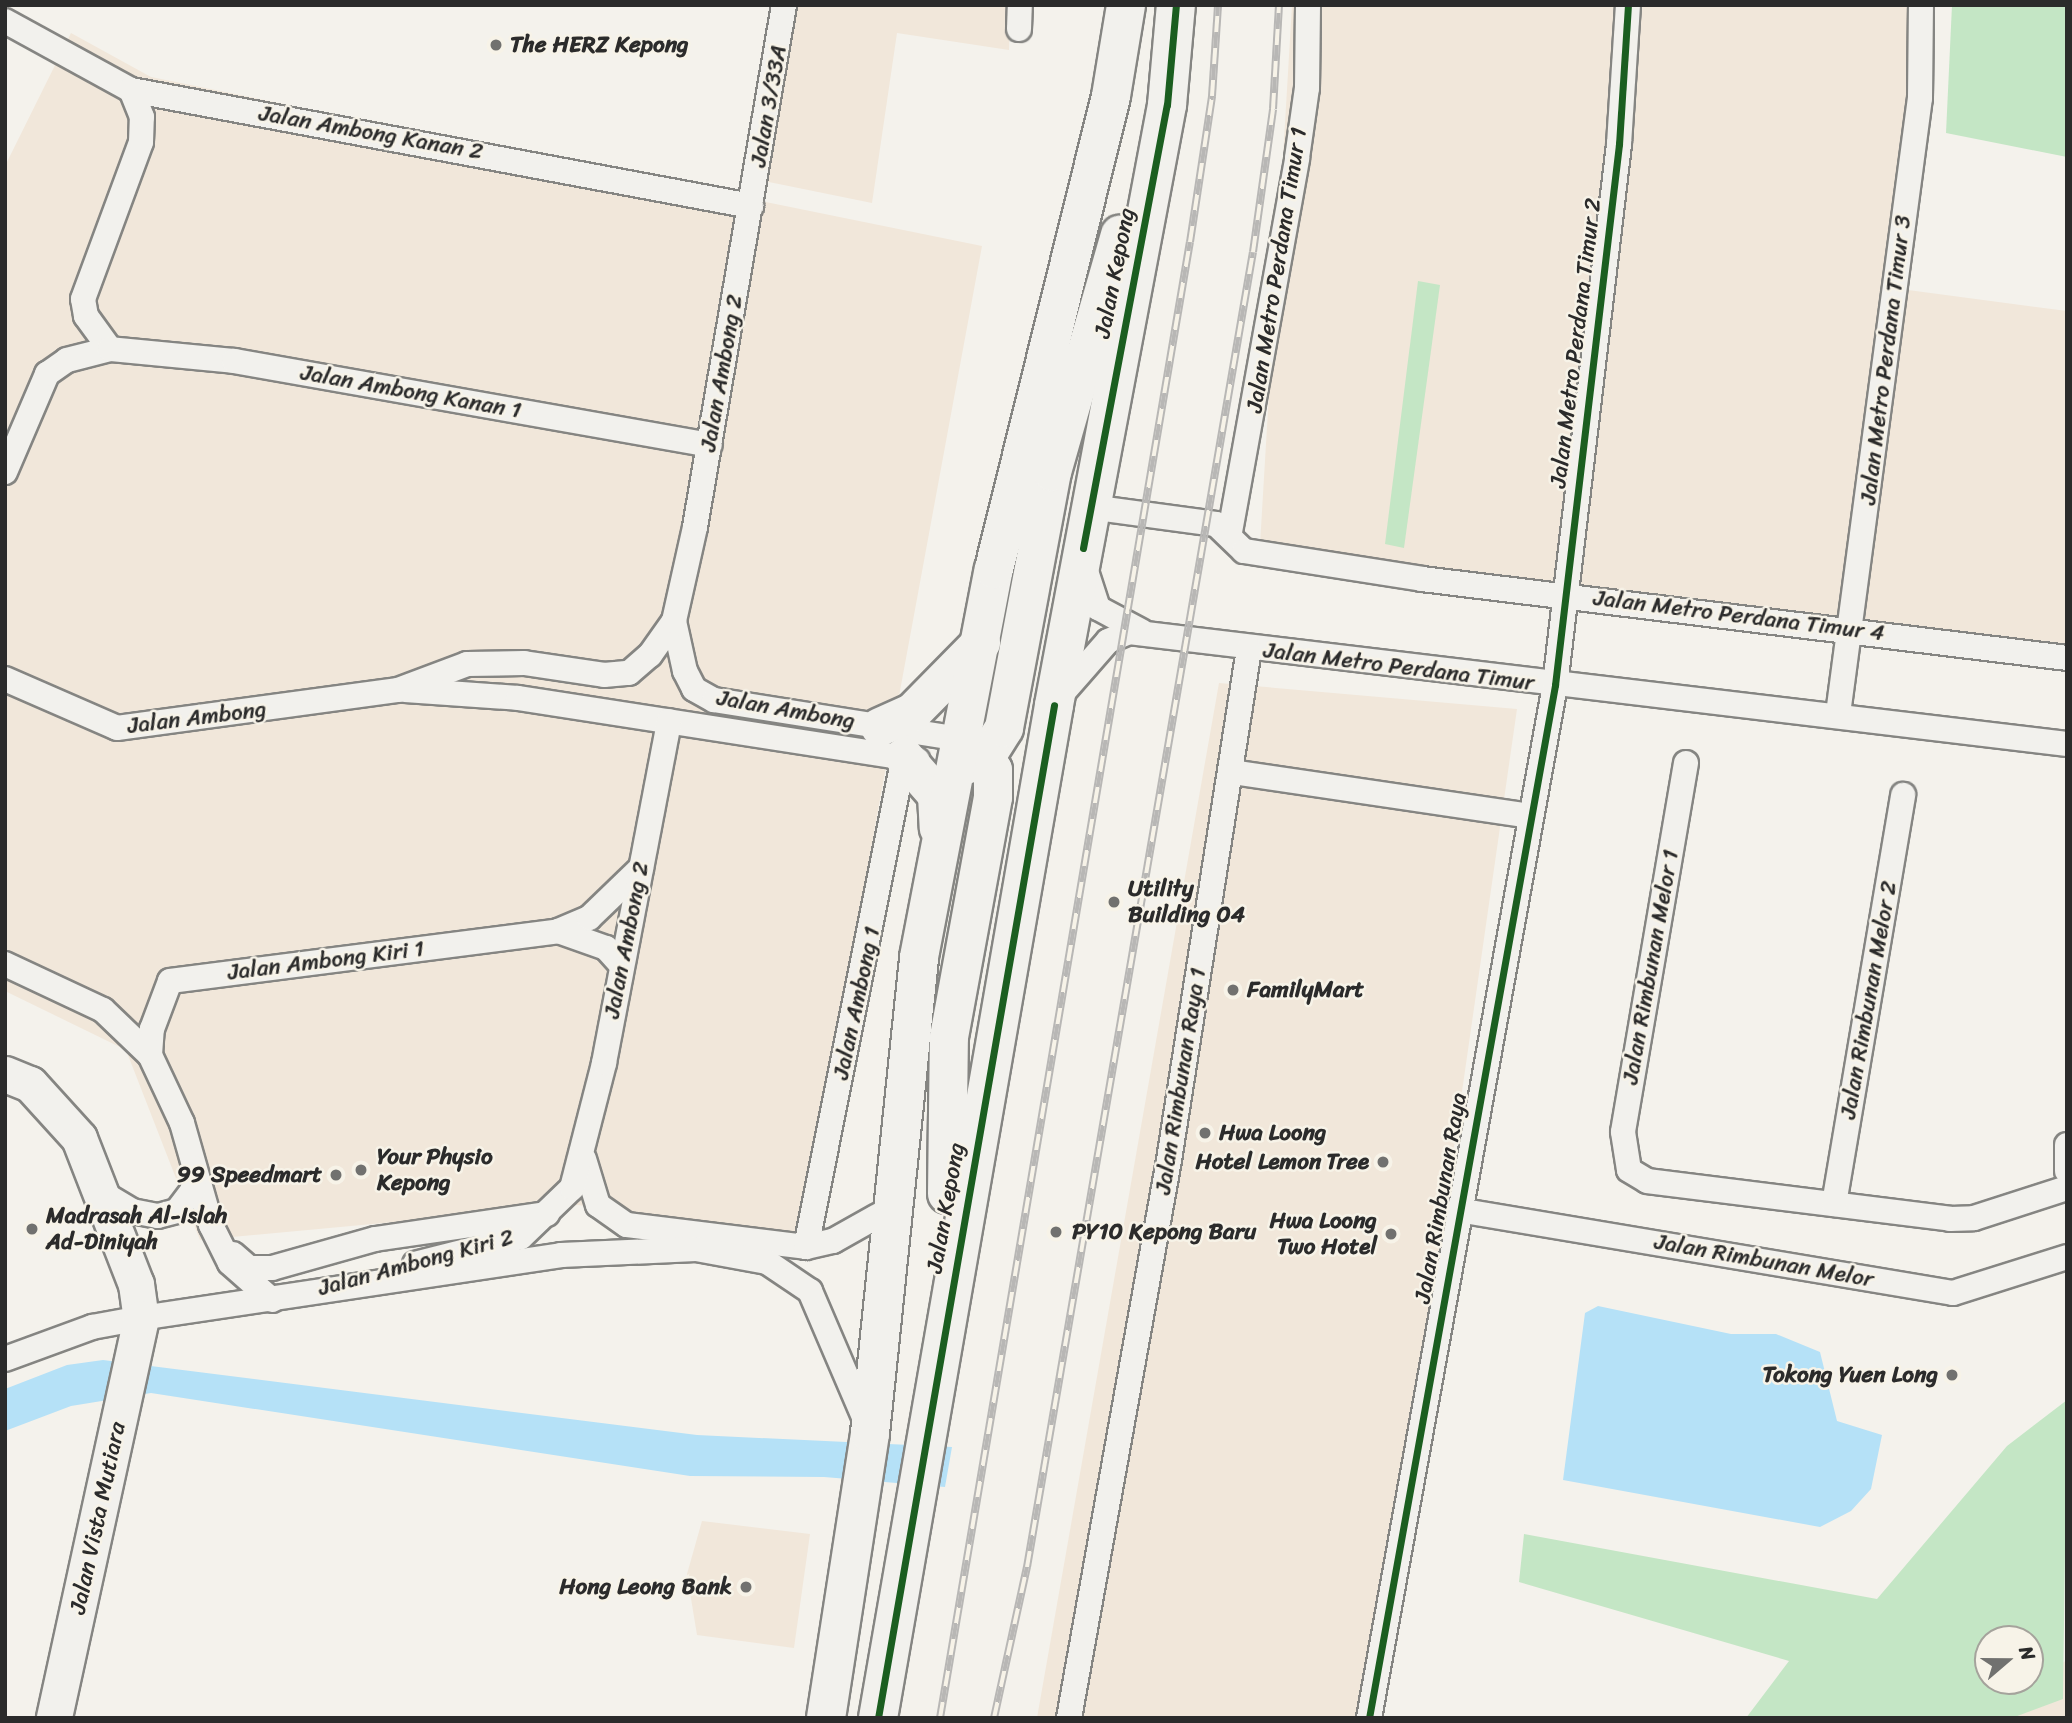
<!DOCTYPE html>
<style>
body{margin:0}
#map{position:relative;width:2072px;height:1723px;overflow:hidden;background:#f4f2ec;font-family:Sriracha,sans-serif}
div>[style]{position:absolute}
.built>*{inset:0;background:#f1e7da}
.green>*{inset:0;background:#c4e6c5}
.water>*{inset:0;background:#b5e1f7}
.roads{filter:drop-shadow(2px 0 #858582) drop-shadow(-2px 0 #858582) drop-shadow(0 2px #858582) drop-shadow(0 -2px #858582)}
.street>*{height:24px;margin:-12px;padding:0 12px;transform-origin:12px;border-radius:12px;background:#f2f1ed}
.secondary>*{height:35px;margin:-17.5px;padding:0 17.5px;transform-origin:17.5px;border-radius:17.5px;background:#f2f1ed}
.primary>*{height:38px;margin:-19px;padding:0 19px;transform-origin:19px;border-radius:19px;background:#f2f1ed}
.rail>*{height:8px;margin-top:-4px;transform-origin:0;background:repeating-linear-gradient(90deg,#f7f3e8 0 16px,#b8b7b5 0 32px);box-sizing:border-box;border-block:2px solid #b8b7b5}
.cycleway>*{height:7px;margin:-3.5px;padding:0 3.5px;transform-origin:3.5px;border-radius:3.5px;background:#1b5e20}
.dots>*{width:19px;height:19px;translate:-50% -50%;box-sizing:border-box;border:4px solid #f7f3e8;border-radius:50%}
span{translate:-50% -50%;white-space:nowrap;text-align:center;line-height:1.15;-webkit-text-stroke:5px #f7f3e8;paint-order:stroke}
.poi-label{font-size:23px;color:#2b2b2b;font-weight:700}
.left{translate:0 -50%;text-align:left}
.right{translate:-100% -50%;text-align:right}
.street-label{font-size:23px;color:#2b2b2b}
.frame{position:absolute;inset:0;border:7px solid #2b2b2b;pointer-events:none}
.north{position:absolute;left:1974px;top:1625px;width:70px;height:70px;box-sizing:border-box;background:#f7f3e8;border:2px solid #a5a39c;border-radius:50%;rotate:70deg;font-size:19px;font-weight:700;line-height:28px;text-align:center;color:#2b2b2b}
.north::after{content:'';display:block;margin:auto;width:24px;height:32px;background:#71716f;clip-path:polygon(50% 0,100% 100%,50% 72%,0 100%)}
</style>
<div id="map">
<div class="built">
<i style="clip-path:polygon(793px 5px,1010px 5px,1009px 50px,897px 33px,872px 203px,764px 181px)"></i>
<i style="clip-path:polygon(1292px 5px,1910px 5px,1908px 290px,2067px 311px,2067px 649px,1260px 545px)"></i>
<i style="clip-path:polygon(71px 33px,151px 77px,982px 246px,799px 1239px,578px 1205px,200px 1240px,126px 1050px,5px 991px,5px 166px)"></i>
<i style="clip-path:polygon(1219px 683px,1517px 709px,1372px 1718px,1037px 1718px)"></i>
<i style="clip-path:polygon(702px 1521px,810px 1534px,794px 1648px,697px 1635px,687px 1574px)"></i>
<i style="clip-path:polygon(2067px 1660px,2067px 1718px,1974px 1718px)"></i>
</div>
<div class="green">
<i style="clip-path:polygon(1952px 5px,2067px 5px,2067px 157px,1946px 133px)"></i>
<i style="clip-path:polygon(1418px 281px,1440px 285px,1404px 548px,1385px 544px)"></i>
<i style="clip-path:polygon(evenodd,2067px 1400px,2063px 1699px,2012px 1718px,1746px 1718px,1789px 1661px,1519px 1582px,1524px 1534px,1877px 1599px,2007px 1446px,2067px 1400px,1988px 1639px,2030px 1639px,2030px 1681px,1988px 1681px,1988px 1639px)"></i>
</div>
<div class="water">
<i style="clip-path:polygon(1598px 1306px,1731px 1334px,1776px 1334px,1820px 1352px,1837px 1421px,1882px 1435px,1871px 1489px,1851px 1511px,1820px 1527px,1563px 1480px,1585px 1313px)"></i>
<i style="clip-path:polygon(103px 1360px,697px 1435px,952px 1447px,945px 1487px,824px 1477px,690px 1476px,151px 1393px,71px 1406px,5px 1431px,5px 1389px,67px 1365px)"></i>
</div>
<div class="roads">
<div class="street">
<i style="left:5px;top:21px;width:144px;rotate:28.7deg"></i>
<i style="left:131px;top:90px;width:631px;rotate:10.6deg"></i>
<i style="left:1019px;top:29px;width:24px;rotate:-88deg"></i>
<i style="left:110px;top:349px;width:41px;rotate:-126deg"></i>
<i style="left:86px;top:316px;width:17px;rotate:-100deg"></i>
<i style="left:83px;top:299px;width:167px;rotate:-69.7deg"></i>
<i style="left:141px;top:142px;width:25px;rotate:-88deg"></i>
<i style="left:142px;top:117px;width:29px;rotate:-112deg"></i>
<i style="left:5px;top:472px;width:107px;rotate:-66.8deg"></i>
<i style="left:47px;top:374px;width:24px;rotate:-35deg"></i>
<i style="left:67px;top:360px;width:44px;rotate:-14.3deg"></i>
<i style="left:110px;top:349px;width:125px;rotate:5.5deg"></i>
<i style="left:234px;top:361px;width:483px;rotate:10deg"></i>
<i style="left:1090px;top:507px;width:127px;rotate:7.7deg"></i>
<i style="left:1216px;top:524px;width:39px;rotate:44deg"></i>
<i style="left:1244px;top:551px;width:180px;rotate:8.9deg"></i>
<i style="left:1422px;top:579px;width:650px;rotate:6.98deg"></i>
<i style="left:1230px;top:532px;width:380px;rotate:-79.8deg"></i>
<i style="left:1297px;top:158px;width:71px;rotate:-81.9deg"></i>
<i style="left:1307px;top:88px;width:83px;rotate:-89.3deg"></i>
<i style="left:1085px;top:568px;width:42px;rotate:72deg"></i>
<i style="left:1098px;top:608px;width:49px;rotate:28.1deg"></i>
<i style="left:674px;top:621px;width:51px;rotate:77.6deg"></i>
<i style="left:685px;top:671px;width:20px;rotate:63deg"></i>
<i style="left:694px;top:689px;width:23px;rotate:29deg"></i>
<i style="left:714px;top:700px;width:250px;rotate:9deg"></i>
<i style="left:5px;top:679px;width:122px;rotate:23.6deg"></i>
<i style="left:117px;top:728px;width:284px;rotate:-7.7deg"></i>
<i style="left:398px;top:690px;width:74px;rotate:-20.6deg"></i>
<i style="left:467px;top:664px;width:57px;rotate:-1deg"></i>
<i style="left:524px;top:663px;width:81px;rotate:8.5deg"></i>
<i style="left:604px;top:675px;width:25px;rotate:-5deg"></i>
<i style="left:629px;top:673px;width:28px;rotate:-41deg"></i>
<i style="left:650px;top:655px;width:42px;rotate:-54.8deg"></i>
<i style="left:674px;top:621px;width:96px;rotate:-77.4deg"></i>
<i style="left:695px;top:527px;width:530px;rotate:-80.32deg"></i>
<i style="left:405px;top:690px;width:113px;rotate:4deg"></i>
<i style="left:518px;top:698px;width:404px;rotate:8.8deg"></i>
<i style="left:1059px;top:697px;width:74px;rotate:-48.8deg"></i>
<i style="left:1108px;top:641px;width:23px;rotate:-23deg"></i>
<i style="left:1129px;top:632px;width:945px;rotate:6.81deg"></i>
<i style="left:1838px;top:714px;width:621px;rotate:-82.42deg"></i>
<i style="left:1920px;top:98px;width:93px;rotate:-89.4deg"></i>
<i style="left:1686px;top:763px;width:374px;rotate:99.7deg"></i>
<i style="left:1623px;top:1132px;width:38px;rotate:81deg"></i>
<i style="left:1629px;top:1170px;width:21px;rotate:31deg"></i>
<i style="left:1647px;top:1181px;width:305px;rotate:7.1deg"></i>
<i style="left:1950px;top:1219px;width:24px;rotate:-2deg"></i>
<i style="left:1974px;top:1218px;width:98px;rotate:-17.9deg"></i>
<i style="left:1232px;top:772px;width:301px;rotate:8.4deg"></i>
<i style="left:558px;top:931px;width:51px;rotate:19.5deg"></i>
<i style="left:606px;top:948px;width:24px;rotate:48deg"></i>
<i style="left:5px;top:964px;width:108px;rotate:25.1deg"></i>
<i style="left:103px;top:1010px;width:65px;rotate:43.8deg"></i>
<i style="left:150px;top:1055px;width:75px;rotate:64.8deg"></i>
<i style="left:182px;top:1123px;width:106px;rotate:74.1deg"></i>
<i style="left:211px;top:1225px;width:42px;rotate:63.4deg"></i>
<i style="left:230px;top:1263px;width:56px;rotate:41.4deg"></i>
<i style="left:150px;top:1055px;width:26px;rotate:-86deg"></i>
<i style="left:152px;top:1029px;width:51px;rotate:-69.4deg"></i>
<i style="left:170px;top:981px;width:391px;rotate:-7.3deg"></i>
<i style="left:558px;top:931px;width:34px;rotate:-23deg"></i>
<i style="left:589px;top:918px;width:72px;rotate:-43.9deg"></i>
<i style="left:2067px;top:1145px;width:26px;rotate:90deg"></i>
<i style="left:584px;top:1159px;width:48px;rotate:73.1deg"></i>
<i style="left:598px;top:1205px;width:35px;rotate:35deg"></i>
<i style="left:627px;top:1225px;width:180px;rotate:7deg"></i>
<i style="left:806px;top:1247px;width:28px;rotate:-13deg"></i>
<i style="left:833px;top:1241px;width:65px;rotate:-29.3deg"></i>
<i style="left:99px;top:1191px;width:39px;rotate:31deg"></i>
<i style="left:132px;top:1211px;width:26px;rotate:11deg"></i>
<i style="left:158px;top:1216px;width:20px;rotate:-15deg"></i>
<i style="left:177px;top:1211px;width:26px;rotate:-53deg"></i>
<i style="left:193px;top:1190px;width:22px;rotate:-87deg"></i>
<i style="left:1834px;top:1204px;width:415px;rotate:-80.4deg"></i>
<i style="left:1458px;top:1210px;width:502px;rotate:9.52deg"></i>
<i style="left:1953px;top:1293px;width:120px;rotate:-17.5deg"></i>
<i style="left:806px;top:1247px;width:500px;rotate:-78.7deg"></i>
<i style="left:233px;top:1254px;width:21px;rotate:41deg"></i>
<i style="left:249px;top:1268px;width:23px"></i>
<i style="left:272px;top:1268px;width:107px;rotate:-15.7deg"></i>
<i style="left:375px;top:1239px;width:174px;rotate:-8.3deg"></i>
<i style="left:415px;top:1264px;width:109px;rotate:-14.3deg"></i>
<i style="left:521px;top:1237px;width:71px;rotate:-43.9deg"></i>
<i style="left:572px;top:1188px;width:129px;rotate:-75.6deg"></i>
<i style="left:604px;top:1063px;width:348px;rotate:-79.2deg"></i>
<i style="left:5px;top:1359px;width:93px;rotate:-20.2deg"></i>
<i style="left:92px;top:1327px;width:50px;rotate:-10.4deg"></i>
<i style="left:141px;top:1318px;width:425px;rotate:-8.5deg"></i>
<i style="left:561px;top:1255px;width:135px;rotate:-2.5deg"></i>
<i style="left:696px;top:1249px;width:72px;rotate:10.4deg"></i>
<i style="left:767px;top:1262px;width:52px;rotate:34deg"></i>
<i style="left:810px;top:1291px;width:145px;rotate:66.8deg"></i>
<i style="left:1069px;top:1718px;width:567px;rotate:-79.84deg"></i>
<i style="left:1169px;top:1160px;width:517px;rotate:-81.1deg"></i>
<i style="left:1369px;top:1718px;width:1050px;rotate:-79.79deg"></i>
<i style="left:1555px;top:685px;width:545px;rotate:-83.25deg"></i>
<i style="left:1619px;top:144px;width:139px;rotate:-86.3deg"></i>
</div>
<div class="secondary">
<i style="left:5px;top:1074px;width:27px;rotate:22deg"></i>
<i style="left:30px;top:1084px;width:73px;rotate:47.8deg"></i>
<i style="left:79px;top:1138px;width:157px;rotate:68.7deg"></i>
<i style="left:136px;top:1284px;width:34px;rotate:82deg"></i>
<i style="left:141px;top:1318px;width:409px;rotate:102.3deg"></i>
</div>
<div class="primary">
<i style="left:880px;top:727px;width:36px;rotate:-24deg"></i>
<i style="left:913px;top:712px;width:97px;rotate:-45.4deg"></i>
<i style="left:904px;top:757px;width:50px;rotate:49deg"></i>
<i style="left:937px;top:795px;width:33px;rotate:87deg"></i>
<i style="left:956px;top:769px;width:32px;rotate:-22deg"></i>
<i style="left:986px;top:757px;width:34px;rotate:-58deg"></i>
<i style="left:1004px;top:728px;width:260px;rotate:-79.4deg"></i>
<i style="left:1052px;top:472px;width:247px;rotate:-74deg"></i>
<i style="left:947px;top:1194px;width:157px;rotate:-89.3deg"></i>
<i style="left:949px;top:1037px;width:244px;rotate:-79.6deg"></i>
<i style="left:993px;top:797px;width:27px;rotate:-90deg"></i>
<i style="left:993px;top:770px;width:35px;rotate:-130deg"></i>
<i style="left:826px;top:1718px;width:288px;rotate:-81.2deg"></i>
<i style="left:870px;top:1433px;width:479px;rotate:-84.1deg"></i>
<i style="left:919px;top:957px;width:395px;rotate:-79.1deg"></i>
<i style="left:994px;top:569px;width:487px;rotate:-76.1deg"></i>
<i style="left:1111px;top:96px;width:92px;rotate:-80.6deg"></i>
<i style="left:878px;top:1718px;width:1028px;rotate:-80.14deg"></i>
<i style="left:1054px;top:705px;width:611px;rotate:-79.33deg"></i>
<i style="left:1167px;top:105px;width:100px;rotate:-84.9deg"></i>
</div>
</div>
<div class="rail">
<i style="left:940px;top:1718px;width:1497px;rotate:-80.39deg"></i>
<i style="left:1190px;top:242px;width:148px;rotate:-81.4deg"></i>
<i style="left:1212px;top:96px;width:91px;rotate:-86.2deg"></i>
<i style="left:994px;top:1718px;width:155px;rotate:-77.7deg"></i>
<i style="left:1027px;top:1567px;width:1334px;rotate:-80.25deg"></i>
<i style="left:1253px;top:252px;width:144px;rotate:-82deg"></i>
<i style="left:1273px;top:109px;width:104px;rotate:-86.7deg"></i>
</div>
<div class="cycleway">
<i style="left:1083px;top:548px;width:451px;rotate:-79.3deg"></i>
<i style="left:1167px;top:105px;width:100px;rotate:-84.9deg"></i>
<i style="left:878px;top:1718px;width:1028px;rotate:-80.14deg"></i>
<i style="left:1369px;top:1718px;width:1050px;rotate:-79.79deg"></i>
<i style="left:1555px;top:685px;width:545px;rotate:-83.25deg"></i>
<i style="left:1619px;top:144px;width:139px;rotate:-86.3deg"></i>
</div>
<div class="dots">
<i style="left:496px;top:45px;background:#71716f"></i>
<i style="left:1114px;top:902px;background:#71716f"></i>
<i style="left:1233px;top:990px;background:#71716f"></i>
<i style="left:1205px;top:1133px;background:#71716f"></i>
<i style="left:1383px;top:1162px;background:#71716f"></i>
<i style="left:361px;top:1170px;background:#71716f"></i>
<i style="left:336px;top:1175px;background:#71716f"></i>
<i style="left:32px;top:1229px;background:#71716f"></i>
<i style="left:1056px;top:1232px;background:#71716f"></i>
<i style="left:1391px;top:1234px;background:#71716f"></i>
<i style="left:1952px;top:1375px;background:#71716f"></i>
<i style="left:746px;top:1587px;background:#71716f"></i>
</div>
<div class="poi-label">
<span class="left" style="left:510px;top:45px">The HERZ Kepong</span>
<span class="left" style="left:1128px;top:902px">Utility<br>Building 04</span>
<span class="left" style="left:1247px;top:990px">FamilyMart</span>
<span class="left" style="left:1219px;top:1133px">Hwa Loong</span>
<span class="left" style="left:377px;top:1170px">Your Physio<br>Kepong</span>
<span class="right" style="left:1369px;top:1162px">Hotel Lemon Tree</span>
<span class="right" style="left:322px;top:1175px">99 Speedmart</span>
<span class="left" style="left:46px;top:1229px">Madrasah Al-Islah<br>Ad-Diniyah</span>
<span class="right" style="left:1377px;top:1234px">Hwa Loong<br>Two Hotel</span>
<span class="left" style="left:1072px;top:1232px">PY10 Kepong Baru</span>
<span class="right" style="left:1938px;top:1375px">Tokong Yuen Long</span>
<span class="right" style="left:732px;top:1587px">Hong Leong Bank</span>
</div>
<div class="street-label">
<span style="left:769px;top:106px;rotate:-80deg">Jalan 3/33A</span>
<span style="left:371px;top:133px;rotate:10deg">Jalan Ambong Kanan 2</span>
<span style="left:1277px;top:270px;rotate:-81deg">Jalan Metro Perdana Timur 1</span>
<span style="left:1115px;top:273px;rotate:-79deg">Jalan Kepong</span>
<span style="left:1576px;top:343px;rotate:-83deg">Jalan Metro Perdana Timur 2</span>
<span style="left:1886px;top:360px;rotate:-83deg">Jalan Metro Perdana Timur 3</span>
<span style="left:722px;top:373px;rotate:-80deg">Jalan Ambong 2</span>
<span style="left:411px;top:392px;rotate:10deg">Jalan Ambong Kanan 1</span>
<span style="left:1739px;top:616px;rotate:7deg">Jalan Metro Perdana Timur 4</span>
<span style="left:1399px;top:667px;rotate:7deg">Jalan Metro Perdana Timur</span>
<span style="left:786px;top:710px;rotate:10deg">Jalan Ambong</span>
<span style="left:197px;top:718px;rotate:-7deg">Jalan Ambong</span>
<span style="left:627px;top:940px;rotate:-79deg">Jalan Ambong 2</span>
<span style="left:326px;top:961px;rotate:-7deg">Jalan Ambong Kiri 1</span>
<span style="left:1651px;top:967px;rotate:-80deg">Jalan Rimbunan Melor 1</span>
<span style="left:1869px;top:1000px;rotate:-80deg">Jalan Rimbunan Melor 2</span>
<span style="left:857px;top:1003px;rotate:-78deg">Jalan Ambong 1</span>
<span style="left:1181px;top:1081px;rotate:-81deg">Jalan Rimbunan Raya 1</span>
<span style="left:1441px;top:1198px;rotate:-80deg">Jalan Rimbunan Raya</span>
<span style="left:946px;top:1208px;rotate:-80deg">Jalan Kepong</span>
<span style="left:1764px;top:1261px;rotate:10deg">Jalan Rimbunan Melor</span>
<span style="left:416px;top:1263px;rotate:-15deg">Jalan Ambong Kiri 2</span>
<span style="left:98px;top:1518px;rotate:-78deg">Jalan Vista Mutiara</span>
</div>
<div class="frame"></div>
<div class="north">N</div>
</div>
